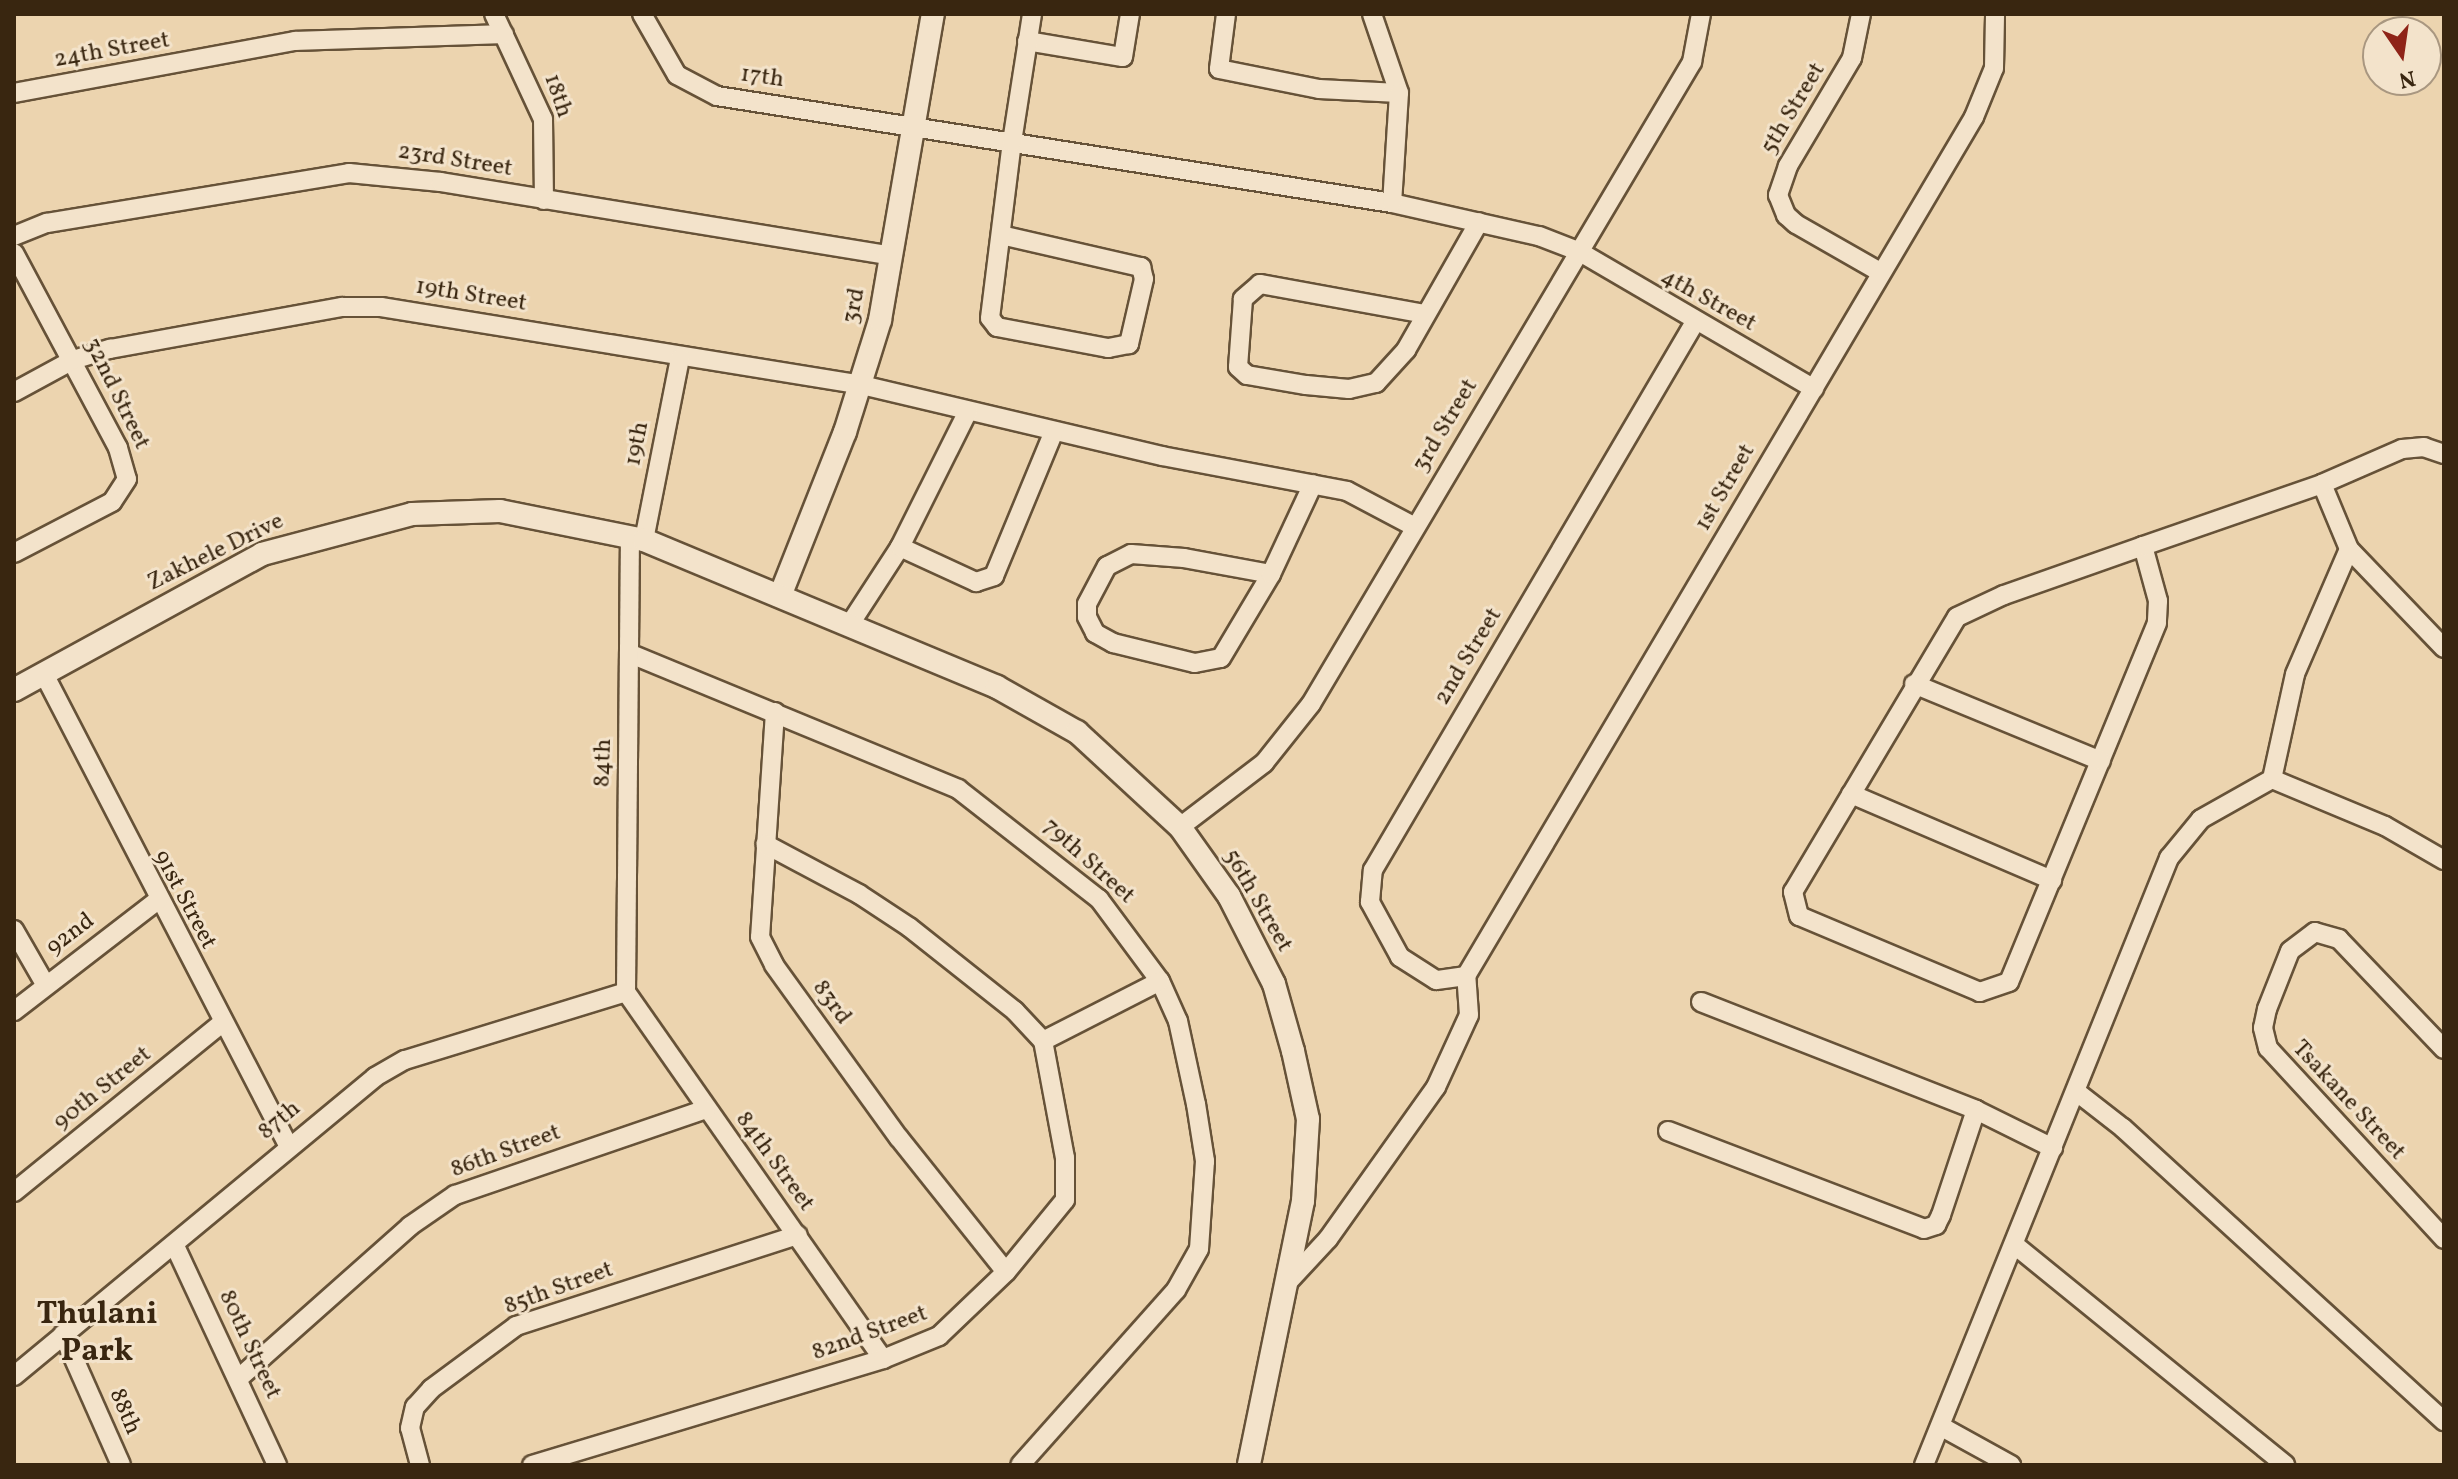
<!DOCTYPE html>
<style>
body{margin:0}
#map{position:relative;width:2458px;height:1479px;overflow:hidden;background:#ecd4af;font-family:Vollkorn,serif}
div>[style]{position:absolute}
.roads{filter:drop-shadow(2px 0 #665238) drop-shadow(-2px 0 #665238) drop-shadow(0 2px #665238) drop-shadow(0 -2px #665238)}
.minor>*{height:18px;margin:-9px;padding:0 9px;transform-origin:9px;border-radius:9px;background:#f3e3cb}
.tertiary>*{height:22px;margin:-11px;padding:0 11px;transform-origin:11px;border-radius:11px;background:#f3e3cb}
span{translate:-50% -50%;white-space:nowrap;text-align:center;line-height:1.15;-webkit-text-stroke:6px #f3e3cb;paint-order:stroke}
.street-label{font-size:24px;color:#392610}
.district-label{font-size:32px;color:#392610;font-weight:700}
.frame{position:absolute;inset:0;border:16px solid #392610;pointer-events:none}
.north{position:absolute;left:2362px;top:16px;width:80px;height:80px;box-sizing:border-box;background:#f3e3cb;border:2px solid #a99780;border-radius:50%;rotate:167deg;font-size:22px;font-weight:700;line-height:32px;text-align:center;color:#392610}
.north::after{content:'';display:block;margin:auto;width:28px;height:36px;background:#8f2418;clip-path:polygon(50% 0,100% 100%,50% 72%,0 100%)}
</style>
<div id="map">
<div class="roads">
<div class="minor">
<i style="left:494px;top:14px;width:116px;rotate:65deg"></i>
<i style="left:543px;top:119px;width:81px;rotate:89.3deg"></i>
<i style="left:642px;top:14px;width:70px;rotate:60.2deg"></i>
<i style="left:677px;top:75px;width:45px;rotate:27.7deg"></i>
<i style="left:717px;top:96px;width:683px;rotate:9.01deg"></i>
<i style="left:1392px;top:203px;width:151px;rotate:12.7deg"></i>
<i style="left:1539px;top:236px;width:44px;rotate:21.3deg"></i>
<i style="left:1580px;top:252px;width:271px;rotate:30.3deg"></i>
<i style="left:1226px;top:14px;width:55px;rotate:97.3deg"></i>
<i style="left:1219px;top:69px;width:102px;rotate:11.3deg"></i>
<i style="left:1319px;top:89px;width:80px;rotate:2.9deg"></i>
<i style="left:1372px;top:14px;width:83px;rotate:71.1deg"></i>
<i style="left:1399px;top:93px;width:110px;rotate:93.6deg"></i>
<i style="left:1861px;top:14px;width:45px;rotate:101.6deg"></i>
<i style="left:1852px;top:58px;width:126px;rotate:120.7deg"></i>
<i style="left:1788px;top:166px;width:31px;rotate:109deg"></i>
<i style="left:1778px;top:195px;width:22px;rotate:68deg"></i>
<i style="left:1786px;top:215px;width:13px;rotate:42deg"></i>
<i style="left:1796px;top:224px;width:97px;rotate:29.7deg"></i>
<i style="left:1027px;top:41px;width:97px;rotate:9.5deg"></i>
<i style="left:1123px;top:57px;width:44px;rotate:-80.8deg"></i>
<i style="left:14px;top:93px;width:286px;rotate:-10.5deg"></i>
<i style="left:295px;top:41px;width:209px;rotate:-1.9deg"></i>
<i style="left:1001px;top:235px;width:144px;rotate:12.9deg"></i>
<i style="left:1141px;top:267px;width:12px;rotate:76deg"></i>
<i style="left:1144px;top:279px;width:67px;rotate:103deg"></i>
<i style="left:1129px;top:344px;width:21px;rotate:169deg"></i>
<i style="left:1108px;top:348px;width:113px;rotate:-169.3deg"></i>
<i style="left:997px;top:327px;width:11px;rotate:-128deg"></i>
<i style="left:990px;top:318px;width:177px;rotate:-82.9deg"></i>
<i style="left:1012px;top:142px;width:130px;rotate:-81.1deg"></i>
<i style="left:14px;top:236px;width:35px;rotate:-22deg"></i>
<i style="left:47px;top:223px;width:306px;rotate:-9.4deg"></i>
<i style="left:349px;top:173px;width:92px;rotate:5.6deg"></i>
<i style="left:441px;top:182px;width:456px;rotate:9.3deg"></i>
<i style="left:14px;top:253px;width:221px;rotate:61.9deg"></i>
<i style="left:118px;top:448px;width:32px;rotate:74deg"></i>
<i style="left:127px;top:479px;width:27px;rotate:123deg"></i>
<i style="left:112px;top:502px;width:110px;rotate:152.5deg"></i>
<i style="left:1425px;top:314px;width:168px;rotate:-169.7deg"></i>
<i style="left:1260px;top:284px;width:23px;rotate:139deg"></i>
<i style="left:1243px;top:299px;width:68px;rotate:94.2deg"></i>
<i style="left:1238px;top:367px;width:12px;rotate:42deg"></i>
<i style="left:1247px;top:375px;width:60px;rotate:9.6deg"></i>
<i style="left:1306px;top:385px;width:43px;rotate:5.3deg"></i>
<i style="left:1349px;top:389px;width:28px;rotate:-13deg"></i>
<i style="left:1376px;top:383px;width:45px;rotate:-47.7deg"></i>
<i style="left:1406px;top:350px;width:147px;rotate:-60.3deg"></i>
<i style="left:14px;top:392px;width:67px;rotate:-28.5deg"></i>
<i style="left:73px;top:360px;width:39px;rotate:-17deg"></i>
<i style="left:110px;top:349px;width:236px;rotate:-10.3deg"></i>
<i style="left:342px;top:307px;width:39px"></i>
<i style="left:381px;top:307px;width:487px;rotate:9.2deg"></i>
<i style="left:862px;top:385px;width:308px;rotate:13.3deg"></i>
<i style="left:1162px;top:456px;width:188px;rotate:10.7deg"></i>
<i style="left:1347px;top:491px;width:77px;rotate:27.9deg"></i>
<i style="left:2444px;top:454px;width:21px;rotate:-161deg"></i>
<i style="left:2424px;top:447px;width:22px;rotate:175deg"></i>
<i style="left:2402px;top:449px;width:87px;rotate:156.4deg"></i>
<i style="left:2322px;top:484px;width:70px;rotate:67.4deg"></i>
<i style="left:2349px;top:549px;width:137px;rotate:46.2deg"></i>
<i style="left:644px;top:540px;width:186px;rotate:-78.8deg"></i>
<i style="left:2143px;top:546px;width:57px;rotate:74.7deg"></i>
<i style="left:2158px;top:601px;width:22px;rotate:93deg"></i>
<i style="left:2157px;top:623px;width:388px;rotate:112.4deg"></i>
<i style="left:2009px;top:982px;width:31px;rotate:161deg"></i>
<i style="left:1980px;top:992px;width:196px;rotate:-157.2deg"></i>
<i style="left:1799px;top:916px;width:25px;rotate:-104deg"></i>
<i style="left:1793px;top:892px;width:320px;rotate:-59.2deg"></i>
<i style="left:1957px;top:617px;width:52px;rotate:-25.1deg"></i>
<i style="left:2004px;top:595px;width:147px;rotate:-19.4deg"></i>
<i style="left:2143px;top:546px;width:189px;rotate:-19.1deg"></i>
<i style="left:900px;top:547px;width:84px;rotate:24.7deg"></i>
<i style="left:976px;top:582px;width:19px;rotate:-18deg"></i>
<i style="left:994px;top:576px;width:157px;rotate:-67.5deg"></i>
<i style="left:1271px;top:574px;width:88px;rotate:-169.6deg"></i>
<i style="left:1184px;top:558px;width:53px;rotate:-175.7deg"></i>
<i style="left:1131px;top:554px;width:27px;rotate:153deg"></i>
<i style="left:1107px;top:566px;width:43px;rotate:117.8deg"></i>
<i style="left:1087px;top:604px;width:13px;rotate:90deg"></i>
<i style="left:1087px;top:617px;width:18px;rotate:63deg"></i>
<i style="left:1095px;top:633px;width:21px;rotate:29deg"></i>
<i style="left:1113px;top:643px;width:84px;rotate:13.7deg"></i>
<i style="left:1195px;top:663px;width:26px;rotate:-11deg"></i>
<i style="left:1221px;top:658px;width:98px;rotate:-59.2deg"></i>
<i style="left:1271px;top:574px;width:99px;rotate:-65deg"></i>
<i style="left:850px;top:624px;width:92px;rotate:-57deg"></i>
<i style="left:900px;top:547px;width:152px;rotate:-63.4deg"></i>
<i style="left:631px;top:654px;width:354px;rotate:22.4deg"></i>
<i style="left:958px;top:789px;width:179px;rotate:38deg"></i>
<i style="left:1099px;top:899px;width:102px;rotate:53.4deg"></i>
<i style="left:1160px;top:981px;width:44px;rotate:65.8deg"></i>
<i style="left:1178px;top:1021px;width:85px;rotate:77.8deg"></i>
<i style="left:1196px;top:1104px;width:58px;rotate:81deg"></i>
<i style="left:1205px;top:1161px;width:88px;rotate:93.9deg"></i>
<i style="left:1199px;top:1249px;width:47px;rotate:119.3deg"></i>
<i style="left:1176px;top:1290px;width:234px;rotate:131.7deg"></i>
<i style="left:44px;top:674px;width:530px;rotate:62.61deg"></i>
<i style="left:1914px;top:684px;width:202px;rotate:22.4deg"></i>
<i style="left:775px;top:712px;width:225px;rotate:93.8deg"></i>
<i style="left:760px;top:937px;width:31px;rotate:63deg"></i>
<i style="left:774px;top:965px;width:213px;rotate:54.2deg"></i>
<i style="left:899px;top:1138px;width:171px;rotate:51.4deg"></i>
<i style="left:2272px;top:779px;width:122px;rotate:22.6deg"></i>
<i style="left:2385px;top:826px;width:68px;rotate:30deg"></i>
<i style="left:1851px;top:794px;width:219px;rotate:23.2deg"></i>
<i style="left:1180px;top:827px;width:106px;rotate:-37.3deg"></i>
<i style="left:1264px;top:763px;width:75px;rotate:-51.5deg"></i>
<i style="left:1311px;top:704px;width:747px;rotate:-59.31deg"></i>
<i style="left:1692px;top:62px;width:49px;rotate:-79.4deg"></i>
<i style="left:14px;top:930px;width:62px;rotate:60.1deg"></i>
<i style="left:1466px;top:976px;width:998px;rotate:-59.4deg"></i>
<i style="left:1974px;top:117px;width:53px;rotate:-67.8deg"></i>
<i style="left:1994px;top:68px;width:54px;rotate:-88.9deg"></i>
<i style="left:1466px;top:976px;width:30px;rotate:172deg"></i>
<i style="left:1436px;top:980px;width:43px;rotate:-147.4deg"></i>
<i style="left:1400px;top:957px;width:63px;rotate:-118.6deg"></i>
<i style="left:1370px;top:902px;width:32px;rotate:-85deg"></i>
<i style="left:1373px;top:870px;width:636px;rotate:-59.56deg"></i>
<i style="left:626px;top:992px;width:456px;rotate:-89.5deg"></i>
<i style="left:626px;top:992px;width:448px;rotate:55deg"></i>
<i style="left:1701px;top:1002px;width:295px;rotate:21.4deg"></i>
<i style="left:1976px;top:1110px;width:86px;rotate:26.3deg"></i>
<i style="left:14px;top:1011px;width:182px;rotate:-37.6deg"></i>
<i style="left:1043px;top:1041px;width:131px;rotate:-27.1deg"></i>
<i style="left:2444px;top:1049px;width:152px;rotate:-133.7deg"></i>
<i style="left:2339px;top:939px;width:25px;rotate:-164deg"></i>
<i style="left:2315px;top:932px;width:31px;rotate:143deg"></i>
<i style="left:2290px;top:951px;width:62px;rotate:111.6deg"></i>
<i style="left:2267px;top:1009px;width:19px;rotate:102deg"></i>
<i style="left:2263px;top:1028px;width:21px;rotate:76deg"></i>
<i style="left:2268px;top:1048px;width:260px;rotate:47.3deg"></i>
<i style="left:2078px;top:1093px;width:57px;rotate:37.9deg"></i>
<i style="left:2123px;top:1128px;width:435px;rotate:42.4deg"></i>
<i style="left:1668px;top:1131px;width:274px;rotate:20.9deg"></i>
<i style="left:1924px;top:1229px;width:13px;rotate:-18deg"></i>
<i style="left:1936px;top:1225px;width:11px;rotate:-63deg"></i>
<i style="left:1941px;top:1215px;width:111px;rotate:-71.6deg"></i>
<i style="left:14px;top:1192px;width:268px;rotate:-39.1deg"></i>
<i style="left:175px;top:1246px;width:242px;rotate:65deg"></i>
<i style="left:2016px;top:1246px;width:347px;rotate:39.1deg"></i>
<i style="left:1290px;top:1280px;width:56px;rotate:-47.2deg"></i>
<i style="left:1328px;top:1239px;width:186px;rotate:-54.6deg"></i>
<i style="left:1436px;top:1087px;width:79px;rotate:-65.4deg"></i>
<i style="left:1469px;top:1015px;width:39px;rotate:-94deg"></i>
<i style="left:63px;top:1334px;width:143px;rotate:66.1deg"></i>
<i style="left:14px;top:1376px;width:469px;rotate:-39.6deg"></i>
<i style="left:375px;top:1077px;width:34px;rotate:-30deg"></i>
<i style="left:405px;top:1060px;width:231px;rotate:-17.1deg"></i>
<i style="left:239px;top:1378px;width:229px;rotate:-41.6deg"></i>
<i style="left:410px;top:1226px;width:55px;rotate:-34.6deg"></i>
<i style="left:455px;top:1195px;width:265px;rotate:-18.9deg"></i>
<i style="left:1942px;top:1427px;width:79px;rotate:28.8deg"></i>
<i style="left:420px;top:1465px;width:38px;rotate:-105deg"></i>
<i style="left:410px;top:1428px;width:22px;rotate:-77deg"></i>
<i style="left:415px;top:1407px;width:24px;rotate:-48deg"></i>
<i style="left:431px;top:1389px;width:106px;rotate:-36.5deg"></i>
<i style="left:516px;top:1326px;width:296px;rotate:-17.9deg"></i>
<i style="left:532px;top:1465px;width:367px;rotate:-16.8deg"></i>
<i style="left:883px;top:1359px;width:61px;rotate:-22.3deg"></i>
<i style="left:939px;top:1336px;width:93px;rotate:-43.7deg"></i>
<i style="left:1006px;top:1272px;width:93px;rotate:-50.7deg"></i>
<i style="left:1065px;top:1200px;width:42px;rotate:-90deg"></i>
<i style="left:1065px;top:1158px;width:119px;rotate:-100.6deg"></i>
<i style="left:1043px;top:1041px;width:41px;rotate:-133deg"></i>
<i style="left:1015px;top:1011px;width:135px;rotate:-141.6deg"></i>
<i style="left:909px;top:927px;width:60px;rotate:-146.6deg"></i>
<i style="left:859px;top:894px;width:106px;rotate:-152deg"></i>
<i style="left:1924px;top:1465px;width:655px;rotate:-68.02deg"></i>
<i style="left:2169px;top:858px;width:50px;rotate:-50.6deg"></i>
<i style="left:2201px;top:819px;width:81px;rotate:-29.4deg"></i>
<i style="left:2272px;top:779px;width:107px;rotate:-77.6deg"></i>
<i style="left:2295px;top:674px;width:136px;rotate:-66.6deg"></i>
</div>
<div class="tertiary">
<i style="left:780px;top:596px;width:176px;rotate:-68.4deg"></i>
<i style="left:845px;top:432px;width:117px;rotate:-72.6deg"></i>
<i style="left:880px;top:320px;width:311px;rotate:-80.2deg"></i>
<i style="left:14px;top:690px;width:283px;rotate:-28.7deg"></i>
<i style="left:262px;top:554px;width:155px;rotate:-14.9deg"></i>
<i style="left:412px;top:514px;width:88px;rotate:-2deg"></i>
<i style="left:500px;top:511px;width:147px;rotate:11.4deg"></i>
<i style="left:644px;top:540px;width:382px;rotate:22.6deg"></i>
<i style="left:997px;top:687px;width:92px;rotate:29.4deg"></i>
<i style="left:1077px;top:732px;width:140px;rotate:42.7deg"></i>
<i style="left:1180px;top:827px;width:85px;rotate:54.6deg"></i>
<i style="left:1229px;top:896px;width:99px;rotate:62.9deg"></i>
<i style="left:1274px;top:984px;width:70px;rotate:74.2deg"></i>
<i style="left:1293px;top:1051px;width:70px;rotate:77.6deg"></i>
<i style="left:1308px;top:1119px;width:82px;rotate:93.5deg"></i>
<i style="left:1303px;top:1201px;width:269px;rotate:101.6deg"></i>
</div>
</div>
<div class="street-label">
<span style="left:112px;top:51px;rotate:-10deg">24th Street</span>
<span style="left:762px;top:78px;rotate:8deg">17th</span>
<span style="left:557px;top:96px;rotate:71deg">18th</span>
<span style="left:1794px;top:109px;rotate:-59deg">5th Street</span>
<span style="left:455px;top:161px;rotate:9deg">23rd Street</span>
<span style="left:471px;top:296px;rotate:9deg">19th Street</span>
<span style="left:1708px;top:301px;rotate:29deg">4th Street</span>
<span style="left:855px;top:306px;rotate:-78deg">3rd</span>
<span style="left:116px;top:394px;rotate:64deg">32nd Street</span>
<span style="left:1446px;top:426px;rotate:-59deg">3rd Street</span>
<span style="left:638px;top:444px;rotate:-79deg">19th</span>
<span style="left:1726px;top:488px;rotate:-60deg">1st Street</span>
<span style="left:216px;top:553px;rotate:-26deg">Zakhele Drive</span>
<span style="left:1469px;top:657px;rotate:-59deg">2nd Street</span>
<span style="left:604px;top:763px;rotate:-88deg">84th</span>
<span style="left:1088px;top:862px;rotate:42deg">79th Street</span>
<span style="left:184px;top:900px;rotate:62deg">91st Street</span>
<span style="left:1257px;top:901px;rotate:60deg">56th Street</span>
<span style="left:71px;top:935px;rotate:-37deg">92nd</span>
<span style="left:831px;top:1003px;rotate:54deg">83rd</span>
<span style="left:103px;top:1089px;rotate:-39deg">90th Street</span>
<span style="left:2348px;top:1101px;rotate:47deg">Tsakane Street</span>
<span style="left:280px;top:1121px;rotate:-40deg">87th</span>
<span style="left:506px;top:1152px;rotate:-20deg">86th Street</span>
<span style="left:774px;top:1162px;rotate:54deg">84th Street</span>
<span style="left:559px;top:1289px;rotate:-20deg">85th Street</span>
<span style="left:870px;top:1334px;rotate:-20deg">82nd Street</span>
<span style="left:249px;top:1345px;rotate:65deg">80th Street</span>
<span style="left:124px;top:1412px;rotate:67deg">88th</span>
</div>
<div class="district-label">
<span style="left:97px;top:1334px">Thulani<br>Park</span>
</div>
<div class="frame"></div>
<div class="north">N</div>
</div>
